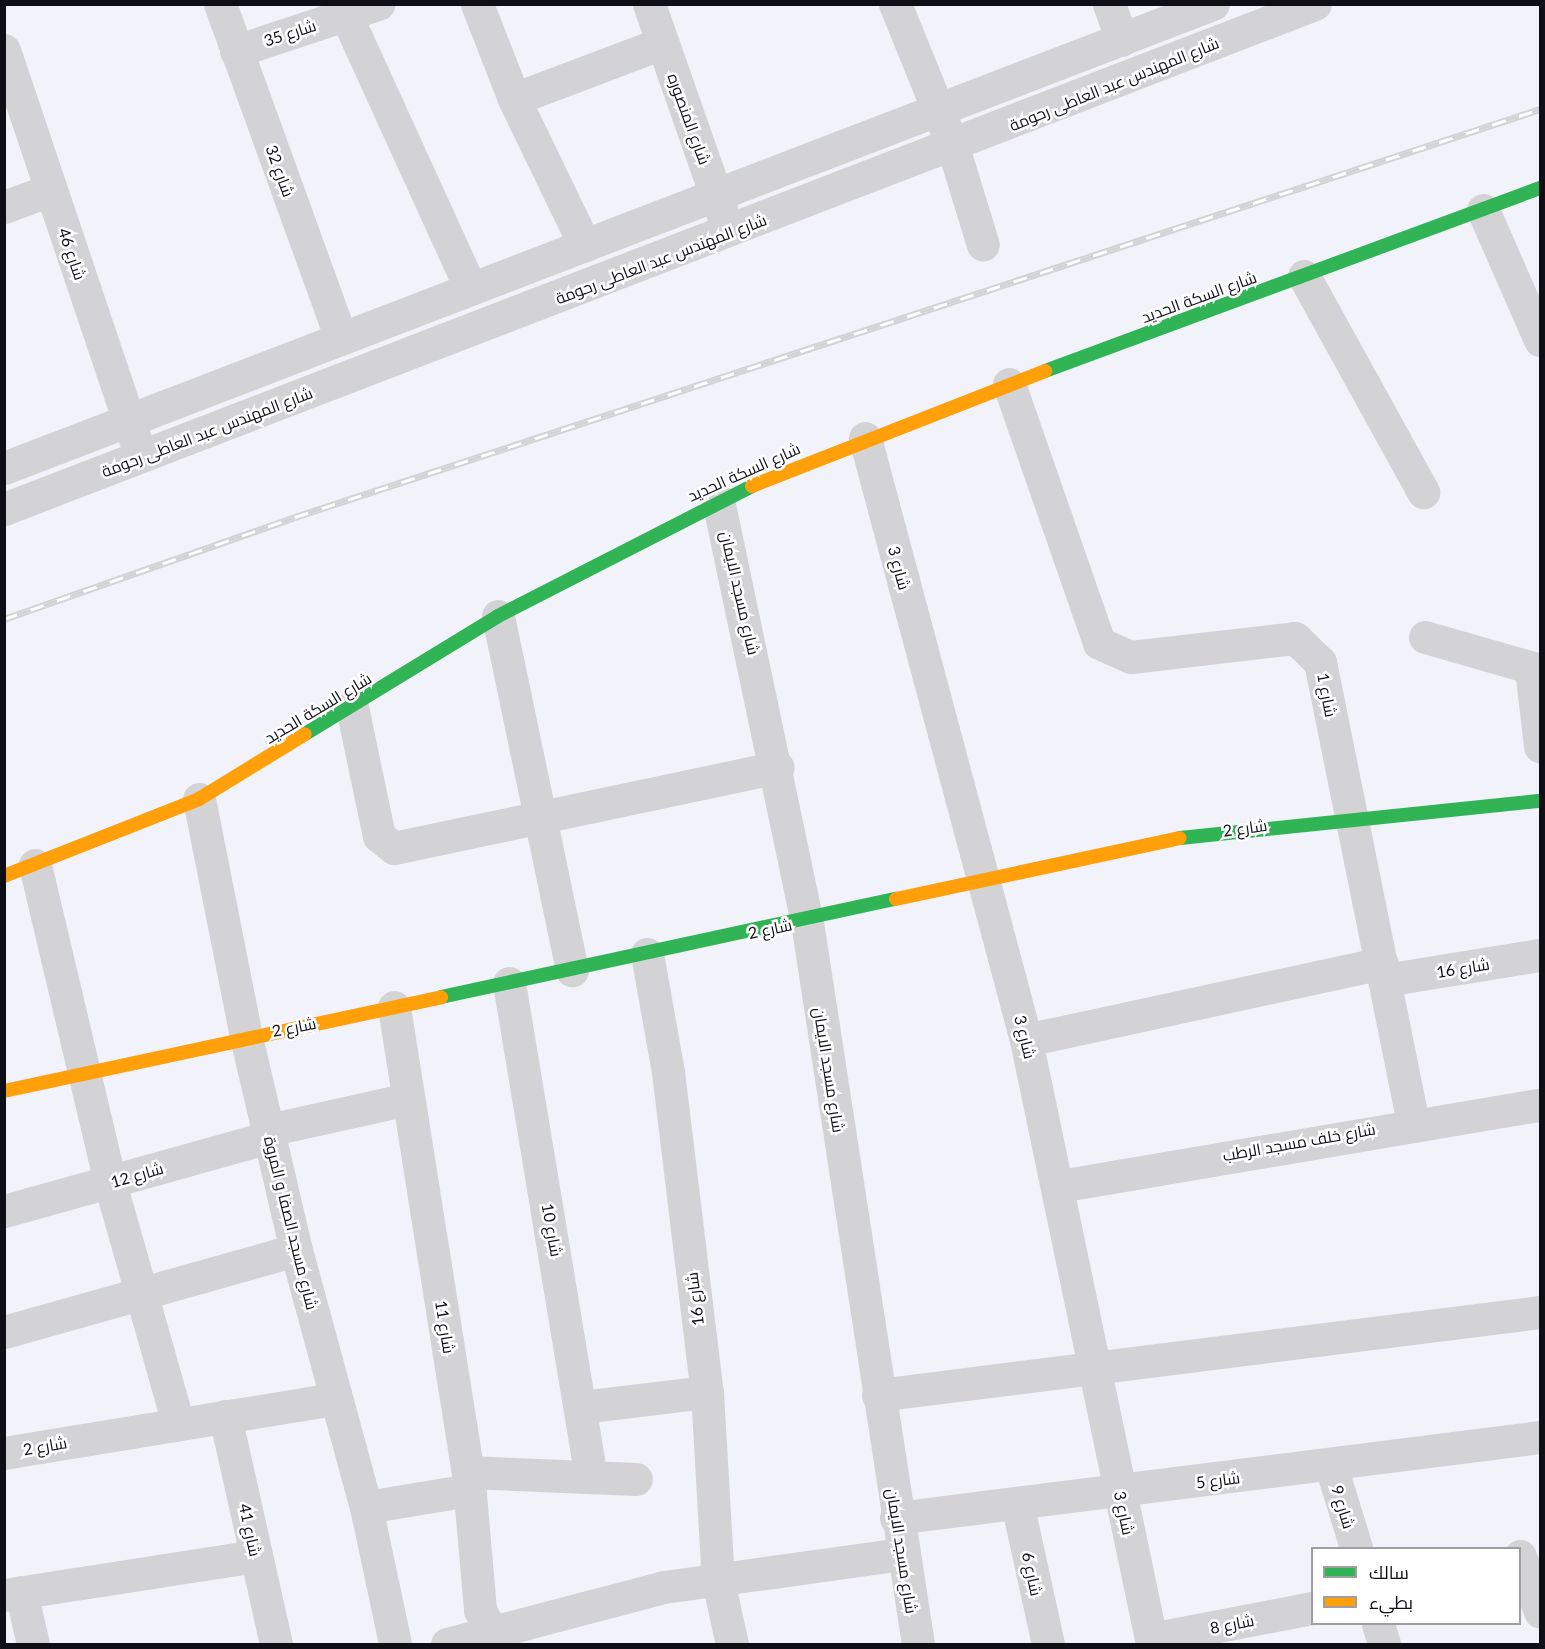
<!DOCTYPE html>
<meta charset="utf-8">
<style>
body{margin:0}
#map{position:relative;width:1545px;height:1649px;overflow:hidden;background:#f2f2fb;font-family:Lato,Cairo,sans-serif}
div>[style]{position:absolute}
.street>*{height:33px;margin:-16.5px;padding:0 16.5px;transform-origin:16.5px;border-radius:16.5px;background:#d3d3d6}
.fast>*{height:14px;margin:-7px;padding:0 7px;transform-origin:7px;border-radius:7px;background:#30b455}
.slow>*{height:14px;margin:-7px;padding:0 7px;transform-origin:7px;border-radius:7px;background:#ff9f0a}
.rail>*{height:7px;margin-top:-3.5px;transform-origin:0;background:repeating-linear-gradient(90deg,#fff 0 14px,#d3d3d6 0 28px);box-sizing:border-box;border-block:2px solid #d3d3d6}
span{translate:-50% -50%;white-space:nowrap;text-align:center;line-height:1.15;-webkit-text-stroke:5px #fff;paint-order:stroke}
.street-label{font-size:16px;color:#0e0e17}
.frame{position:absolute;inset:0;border:6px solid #0e0e17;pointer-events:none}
.legend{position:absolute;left:1311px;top:1547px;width:210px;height:78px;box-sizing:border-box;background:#fff;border:2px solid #9f9fa2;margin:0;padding:8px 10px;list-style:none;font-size:18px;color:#0e0e17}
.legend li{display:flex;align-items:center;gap:12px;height:30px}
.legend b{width:30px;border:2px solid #9f9fa2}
</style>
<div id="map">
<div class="street">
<i style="left:220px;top:4px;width:355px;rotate:70.1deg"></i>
<i style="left:477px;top:4px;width:102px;rotate:68.7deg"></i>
<i style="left:514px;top:99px;width:163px;rotate:64.2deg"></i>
<i style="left:649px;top:4px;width:227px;rotate:70.7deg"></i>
<i style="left:895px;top:4px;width:154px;rotate:67.9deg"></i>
<i style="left:953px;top:147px;width:102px;rotate:73deg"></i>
<i style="left:1109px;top:4px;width:38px;rotate:70deg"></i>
<i style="left:346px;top:15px;width:301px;rotate:65.5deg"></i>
<i style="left:4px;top:50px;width:410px;rotate:71.4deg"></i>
<i style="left:236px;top:51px;width:150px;rotate:-18.3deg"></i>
<i style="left:514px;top:99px;width:158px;rotate:-20.7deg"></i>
<i style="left:4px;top:207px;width:49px;rotate:-20.3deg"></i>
<i style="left:1483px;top:210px;width:142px;rotate:66.3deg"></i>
<i style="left:1304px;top:276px;width:247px;rotate:61.1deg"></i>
<i style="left:1009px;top:384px;width:274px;rotate:70.8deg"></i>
<i style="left:1099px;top:643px;width:35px;rotate:24deg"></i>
<i style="left:1131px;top:657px;width:165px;rotate:-6.6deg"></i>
<i style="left:1295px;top:638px;width:35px;rotate:44deg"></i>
<i style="left:1320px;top:662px;width:469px;rotate:78.6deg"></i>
<i style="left:865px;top:438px;width:623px;rotate:75.03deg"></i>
<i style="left:1026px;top:1040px;width:617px;rotate:78.22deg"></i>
<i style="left:4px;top:468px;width:1295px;rotate:-21deg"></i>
<i style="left:718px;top:500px;width:431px;rotate:78.1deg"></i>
<i style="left:807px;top:922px;width:730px;rotate:81.26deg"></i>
<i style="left:4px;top:509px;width:1405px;rotate:-21.07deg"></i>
<i style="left:498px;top:616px;width:362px;rotate:78.2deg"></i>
<i style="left:1425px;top:637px;width:120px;rotate:16deg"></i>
<i style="left:1531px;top:669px;width:78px;rotate:83.3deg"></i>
<i style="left:352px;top:707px;width:132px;rotate:78.2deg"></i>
<i style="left:379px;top:836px;width:19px;rotate:39deg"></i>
<i style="left:394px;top:848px;width:392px;rotate:-11.9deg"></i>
<i style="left:199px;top:799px;width:243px;rotate:78.8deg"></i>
<i style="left:246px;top:1037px;width:219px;rotate:76.8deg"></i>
<i style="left:296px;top:1250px;width:266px;rotate:74.8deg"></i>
<i style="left:366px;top:1507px;width:140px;rotate:78deg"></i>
<i style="left:35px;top:865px;width:327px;rotate:76.7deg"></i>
<i style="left:110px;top:1183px;width:249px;rotate:74.2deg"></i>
<i style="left:647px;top:954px;width:120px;rotate:79.9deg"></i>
<i style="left:668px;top:1072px;width:322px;rotate:83.1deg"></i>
<i style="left:707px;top:1392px;width:189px;rotate:86.7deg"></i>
<i style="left:718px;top:1581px;width:65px;rotate:77.5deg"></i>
<i style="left:1385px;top:980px;width:157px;rotate:-9.2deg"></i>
<i style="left:509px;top:983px;width:501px;rotate:80.58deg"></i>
<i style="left:394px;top:1007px;width:471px;rotate:81deg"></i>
<i style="left:468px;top:1472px;width:139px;rotate:85deg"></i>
<i style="left:480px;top:1610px;width:38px;rotate:63deg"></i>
<i style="left:1026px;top:1040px;width:364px;rotate:-12.2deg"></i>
<i style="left:268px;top:1130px;width:143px;rotate:-12.5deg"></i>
<i style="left:1059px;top:1186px;width:488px;rotate:-9.6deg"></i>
<i style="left:4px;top:1211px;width:275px;rotate:-15.6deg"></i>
<i style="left:4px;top:1332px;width:303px;rotate:-15.7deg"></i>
<i style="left:878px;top:1395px;width:667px;rotate:-7.15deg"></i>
<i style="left:581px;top:1407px;width:127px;rotate:-6.8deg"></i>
<i style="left:225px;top:1416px;width:234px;rotate:77.4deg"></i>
<i style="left:4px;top:1453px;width:335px;rotate:-9.3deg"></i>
<i style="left:1331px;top:1466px;width:86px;rotate:73deg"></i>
<i style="left:468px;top:1472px;width:168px;rotate:2.4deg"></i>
<i style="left:1017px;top:1503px;width:144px;rotate:77.6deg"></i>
<i style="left:366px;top:1507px;width:105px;rotate:-9.3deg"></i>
<i style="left:896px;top:1518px;width:649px;rotate:-7.17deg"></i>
<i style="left:1520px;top:1556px;width:59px;rotate:70.3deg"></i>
<i style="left:21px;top:1592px;width:53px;rotate:77deg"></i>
<i style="left:4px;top:1595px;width:254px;rotate:-8.8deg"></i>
<i style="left:1378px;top:1624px;width:21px;rotate:73deg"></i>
<i style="left:1151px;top:1639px;width:164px;rotate:-10.9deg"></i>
<i style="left:447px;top:1644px;width:224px;rotate:-14.7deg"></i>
<i style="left:664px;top:1587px;width:239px;rotate:-7.9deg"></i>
</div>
<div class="fast">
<i style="left:1045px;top:371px;width:528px;rotate:-20.29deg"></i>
<i style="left:305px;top:734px;width:226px;rotate:-31.4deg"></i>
<i style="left:498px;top:616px;width:285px;rotate:-27.1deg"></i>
<i style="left:1180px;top:838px;width:362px;rotate:-5.9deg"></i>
<i style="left:441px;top:997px;width:465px;rotate:-12.2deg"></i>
</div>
<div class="slow">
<i style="left:752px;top:486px;width:315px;rotate:-21.4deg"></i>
<i style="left:4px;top:876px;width:210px;rotate:-21.5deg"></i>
<i style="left:199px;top:799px;width:124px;rotate:-31.5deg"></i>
<i style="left:896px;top:899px;width:290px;rotate:-12.1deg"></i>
<i style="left:4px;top:1091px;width:447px;rotate:-12.1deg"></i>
</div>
<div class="rail">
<i style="left:4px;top:619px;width:308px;rotate:-19.3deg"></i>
<i style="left:295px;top:517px;width:1310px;rotate:-18.14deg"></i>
</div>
<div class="street-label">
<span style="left:290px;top:33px;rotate:-18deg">شارع 35</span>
<span style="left:1114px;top:84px;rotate:-22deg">شارع المهندس عبد العاطى رحومة</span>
<span style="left:689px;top:119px;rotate:70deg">شارع المنصوره</span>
<span style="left:280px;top:171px;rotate:70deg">شارع 32</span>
<span style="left:72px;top:254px;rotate:71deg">شارع 46</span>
<span style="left:661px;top:259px;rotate:-21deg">شارع المهندس عبد العاطى رحومة</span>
<span style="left:1199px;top:297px;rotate:-20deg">شارع السكة الحديد</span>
<span style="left:207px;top:432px;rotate:-21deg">شارع المهندس عبد العاطى رحومة</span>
<span style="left:744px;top:472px;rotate:-24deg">شارع السكة الحديد</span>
<span style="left:899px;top:568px;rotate:75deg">شارع 3</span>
<span style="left:740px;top:593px;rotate:77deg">شارع مسجد الايمان</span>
<span style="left:1327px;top:695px;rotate:79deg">شارع 1</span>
<span style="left:318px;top:708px;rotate:-31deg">شارع السكة الحديد</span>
<span style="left:1245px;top:828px;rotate:-8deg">شارع 2</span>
<span style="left:770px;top:929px;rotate:-12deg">شارع 2</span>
<span style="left:1463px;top:968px;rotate:-9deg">شارع 16</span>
<span style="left:294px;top:1027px;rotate:-11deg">شارع 2</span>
<span style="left:1025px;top:1037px;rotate:76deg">شارع 3</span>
<span style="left:829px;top:1070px;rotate:81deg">شارع مسجد الايمان</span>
<span style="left:1299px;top:1142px;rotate:-10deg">شارع خلف مسجد الرطب</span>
<span style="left:137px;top:1175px;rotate:-16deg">شارع 12</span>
<span style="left:291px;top:1223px;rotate:76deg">شارع مسجد الصفا و المروة</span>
<span style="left:552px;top:1230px;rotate:80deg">شارع 10</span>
<span style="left:695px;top:1299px;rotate:-97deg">شارع 16</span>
<span style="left:445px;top:1327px;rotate:81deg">شارع 11</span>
<span style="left:45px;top:1446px;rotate:-10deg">شارع 2</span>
<span style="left:1218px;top:1480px;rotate:-7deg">شارع 5</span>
<span style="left:1343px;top:1507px;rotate:73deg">شارع 9</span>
<span style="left:1124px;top:1513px;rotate:78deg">شارع 3</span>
<span style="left:250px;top:1530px;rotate:78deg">شارع 41</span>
<span style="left:902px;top:1551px;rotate:81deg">شارع مسجد الايمان</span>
<span style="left:1032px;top:1574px;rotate:78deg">شارع 6</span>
<span style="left:1232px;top:1624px;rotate:-11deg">شارع 8</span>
</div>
<div class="frame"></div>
<ul class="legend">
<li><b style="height:8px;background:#30b455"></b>سالك</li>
<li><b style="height:8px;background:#ff9f0a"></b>بطيء</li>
</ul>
</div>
